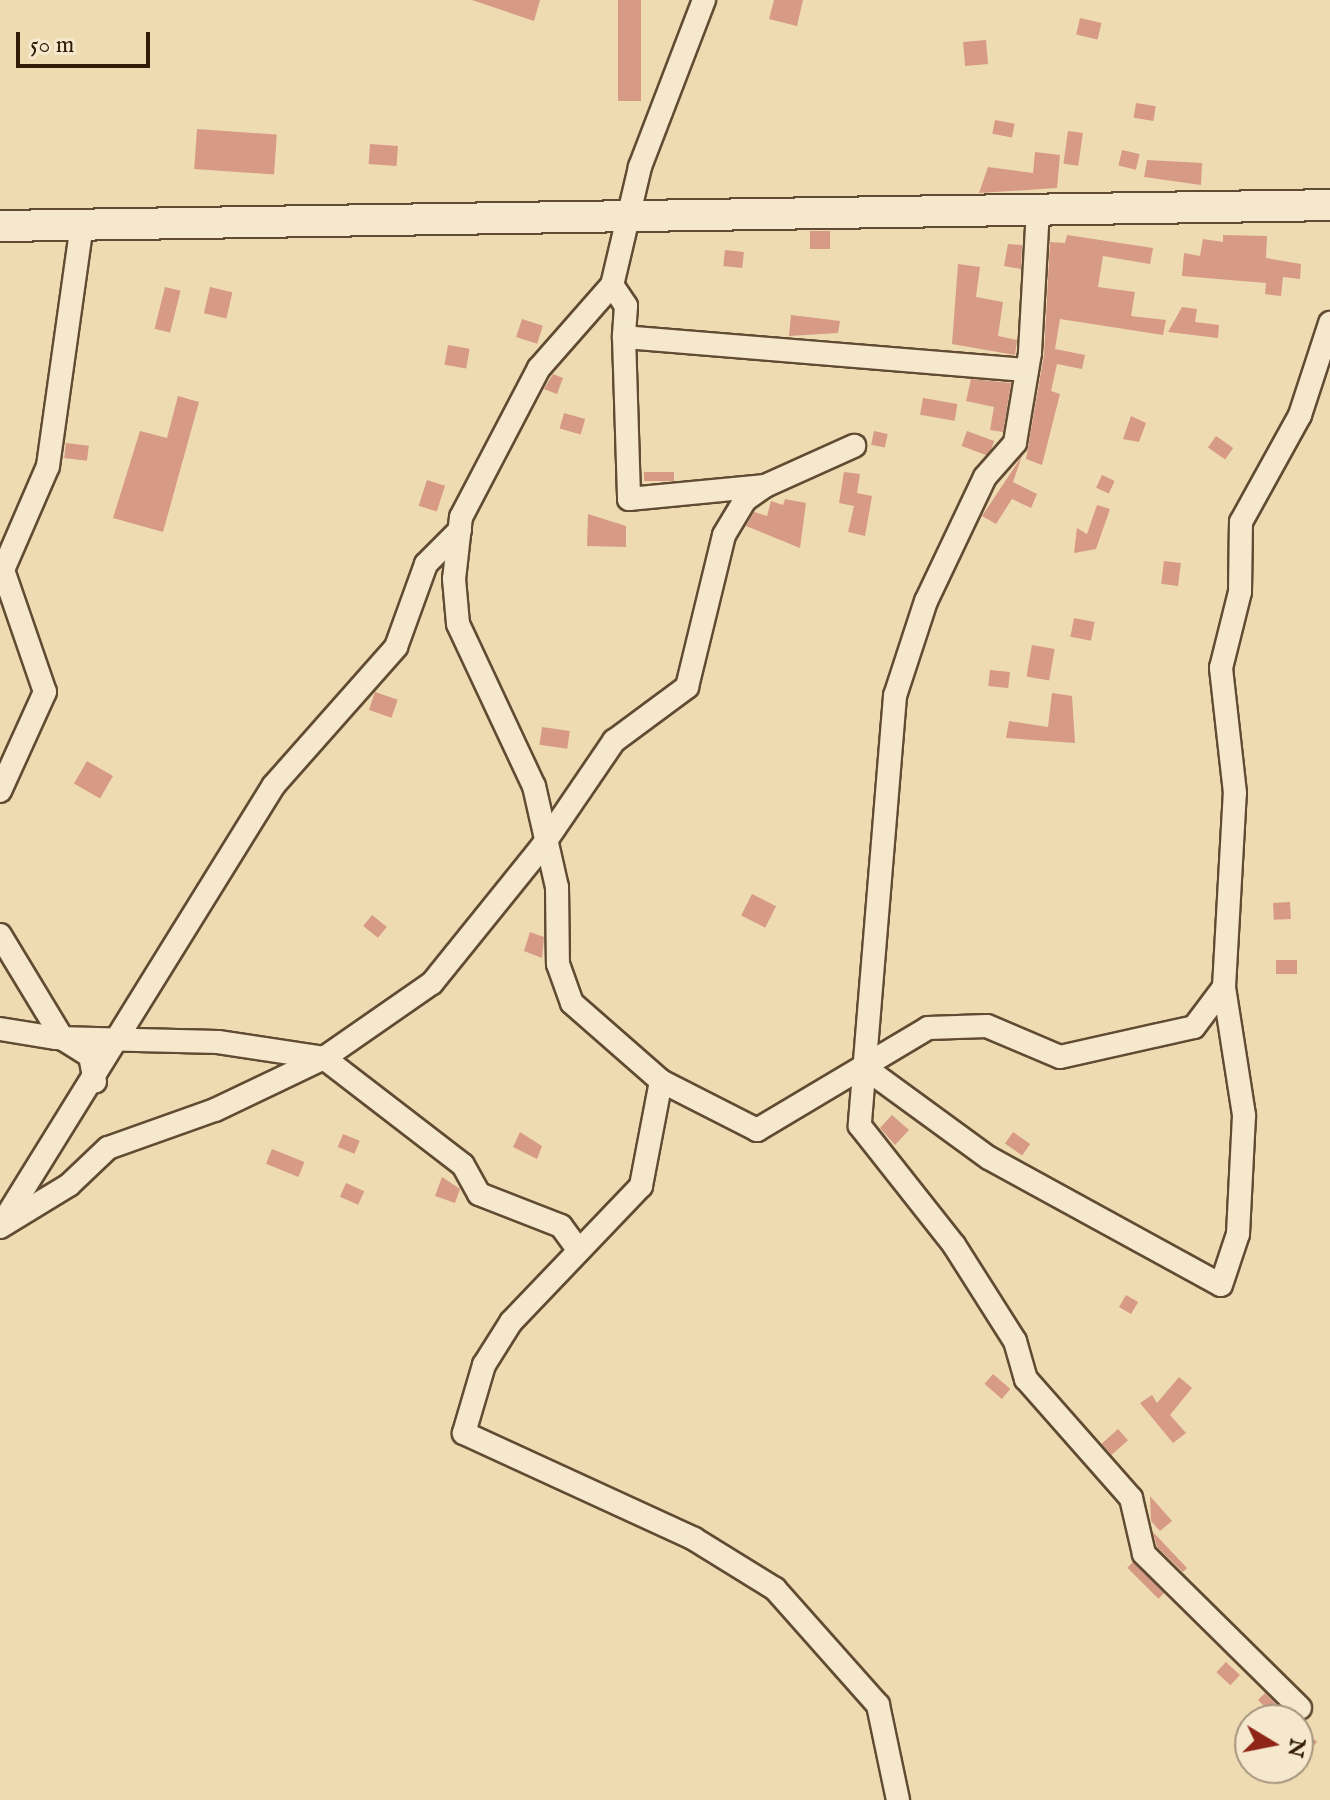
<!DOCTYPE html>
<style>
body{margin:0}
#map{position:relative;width:1330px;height:1800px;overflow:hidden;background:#efdbb2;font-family:"IM FELL English",serif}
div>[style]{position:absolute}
.building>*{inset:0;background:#d69a85;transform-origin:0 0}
.roads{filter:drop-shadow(2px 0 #614b32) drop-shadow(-2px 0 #614b32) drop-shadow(0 2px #614b32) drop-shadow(0 -2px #614b32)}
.minor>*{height:22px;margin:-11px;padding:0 11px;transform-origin:11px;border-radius:11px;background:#f5e8cd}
.secondary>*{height:30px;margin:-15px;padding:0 15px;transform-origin:15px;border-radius:15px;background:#f5e8cd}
span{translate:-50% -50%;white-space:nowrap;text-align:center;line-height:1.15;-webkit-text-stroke:8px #f5e8cd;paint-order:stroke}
.north{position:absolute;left:1234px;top:1704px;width:80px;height:80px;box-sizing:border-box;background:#f5e8cd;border:2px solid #a7967e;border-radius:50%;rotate:100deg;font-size:22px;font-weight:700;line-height:32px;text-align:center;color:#321b07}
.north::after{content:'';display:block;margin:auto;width:28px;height:36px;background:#8f2418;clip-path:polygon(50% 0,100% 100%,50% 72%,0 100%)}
.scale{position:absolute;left:16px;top:32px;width:134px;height:36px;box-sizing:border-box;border:4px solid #321b07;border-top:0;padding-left:10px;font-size:24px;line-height:28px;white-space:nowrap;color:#321b07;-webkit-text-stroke:6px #f5e8cd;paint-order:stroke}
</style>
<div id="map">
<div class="building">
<i style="clip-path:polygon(472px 0,540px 0,534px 21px)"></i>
<i style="left:618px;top:0;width:23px;height:101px"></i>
<i style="clip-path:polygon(774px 0,803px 0,797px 26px,769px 19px)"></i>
<i style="left:1080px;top:18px;width:22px;height:17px;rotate:13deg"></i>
<i style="left:986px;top:40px;width:24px;height:23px;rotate:85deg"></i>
<i style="left:1136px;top:103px;width:20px;height:15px;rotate:9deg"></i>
<i style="left:995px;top:120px;width:20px;height:14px;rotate:11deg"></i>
<i style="left:197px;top:129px;width:80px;height:40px;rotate:4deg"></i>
<i style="left:1068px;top:131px;width:15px;height:33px;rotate:8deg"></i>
<i style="left:370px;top:144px;width:28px;height:20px;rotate:4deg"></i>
<i style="left:1122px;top:150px;width:18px;height:16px;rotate:13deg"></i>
<i style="clip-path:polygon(1035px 152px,1060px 155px,1057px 188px,979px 193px,988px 167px,1033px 173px)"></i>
<i style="clip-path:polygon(1147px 160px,1202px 163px,1201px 185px,1144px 177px)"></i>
<i style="left:810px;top:231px;width:20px;height:18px"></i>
<i style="clip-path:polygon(1067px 235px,1153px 248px,1150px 264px,1103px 256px,1098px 287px,1135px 292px,1131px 316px,1166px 320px,1163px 335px,1060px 319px,1055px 349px,1085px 355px,1082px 369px,1057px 364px,1051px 391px,1060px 394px,1042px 465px,1026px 459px,1044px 355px,1050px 242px,1065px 243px)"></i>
<i style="clip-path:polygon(1223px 235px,1267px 236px,1266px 258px,1301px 264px,1300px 279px,1283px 277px,1281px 296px,1265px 294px,1266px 283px,1182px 276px,1184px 253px,1200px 256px,1203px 239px,1223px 242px)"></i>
<i style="clip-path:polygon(1008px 244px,1022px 245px,1021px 269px,1004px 266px)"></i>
<i style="left:725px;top:250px;width:19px;height:16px;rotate:6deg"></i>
<i style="clip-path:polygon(958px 264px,980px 267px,976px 297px,1003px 302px,998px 336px,1017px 340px,1015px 355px,952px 344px)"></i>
<i style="left:165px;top:287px;width:16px;height:43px;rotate:14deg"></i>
<i style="left:210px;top:287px;width:23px;height:27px;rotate:13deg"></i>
<i style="clip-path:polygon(1182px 307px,1197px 309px,1195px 322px,1219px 325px,1218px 338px,1168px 332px)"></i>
<i style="clip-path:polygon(791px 315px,840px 321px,838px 333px,789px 336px)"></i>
<i style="left:522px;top:319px;width:22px;height:19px;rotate:18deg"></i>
<i style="left:448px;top:345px;width:22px;height:20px;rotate:10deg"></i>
<i style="clip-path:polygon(553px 374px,563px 378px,557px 394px,544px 389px)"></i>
<i style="clip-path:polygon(971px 379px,1011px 383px,1003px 432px,990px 430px,994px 407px,966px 401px)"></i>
<i style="clip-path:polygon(178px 396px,199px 402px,163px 532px,113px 518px,140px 431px,167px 438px)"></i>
<i style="left:923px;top:398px;width:35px;height:17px;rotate:10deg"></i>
<i style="left:564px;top:413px;width:22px;height:16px;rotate:16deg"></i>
<i style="clip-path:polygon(1131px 416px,1146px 423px,1139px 442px,1123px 439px)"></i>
<i style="left:874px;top:431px;width:14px;height:14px;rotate:12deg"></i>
<i style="left:967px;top:431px;width:29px;height:16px;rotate:20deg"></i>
<i style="left:1216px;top:436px;width:21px;height:14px;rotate:35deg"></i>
<i style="left:66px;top:443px;width:23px;height:15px;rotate:7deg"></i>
<i style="clip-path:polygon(1022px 456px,1013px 482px,1037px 494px,1031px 508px,1012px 499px,996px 524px,982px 516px)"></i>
<i style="left:674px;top:472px;width:9px;height:30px;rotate:90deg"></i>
<i style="clip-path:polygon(844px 472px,860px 474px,857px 493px,872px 496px,865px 536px,848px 532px,854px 506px,839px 503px)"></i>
<i style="left:1102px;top:475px;width:14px;height:14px;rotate:25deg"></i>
<i style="left:427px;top:480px;width:19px;height:27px;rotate:18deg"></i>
<i style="clip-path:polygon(785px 499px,806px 503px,800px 548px,746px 526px,754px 512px,767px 516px,771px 501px,783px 505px)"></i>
<i style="clip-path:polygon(1097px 505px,1110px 509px,1096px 549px,1074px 553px,1077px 528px,1087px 534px)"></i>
<i style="clip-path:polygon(588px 514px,626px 526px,626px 547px,587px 546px)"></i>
<i style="left:1164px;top:561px;width:17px;height:23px;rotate:7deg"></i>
<i style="left:1074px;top:618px;width:21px;height:19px;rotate:11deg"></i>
<i style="left:1032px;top:645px;width:23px;height:32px;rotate:10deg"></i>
<i style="left:990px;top:670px;width:20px;height:16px;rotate:6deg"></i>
<i style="left:375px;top:692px;width:24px;height:19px;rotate:19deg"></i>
<i style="clip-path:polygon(1052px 693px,1072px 696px,1075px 743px,1006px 738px,1009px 721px,1048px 727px)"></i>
<i style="left:542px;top:727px;width:28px;height:18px;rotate:8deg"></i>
<i style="left:87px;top:761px;width:30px;height:26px;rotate:30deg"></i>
<i style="left:752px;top:894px;width:27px;height:24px;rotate:27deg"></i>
<i style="left:1290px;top:902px;width:17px;height:17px;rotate:87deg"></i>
<i style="left:372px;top:915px;width:19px;height:14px;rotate:39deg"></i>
<i style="clip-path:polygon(530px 932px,544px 937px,542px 958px,524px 951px)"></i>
<i style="left:1297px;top:960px;width:14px;height:21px;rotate:90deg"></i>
<i style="clip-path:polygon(892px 1115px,909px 1130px,895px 1145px,880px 1128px)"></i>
<i style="clip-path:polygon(520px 1132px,542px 1146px,537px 1159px,513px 1147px)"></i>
<i style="left:1013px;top:1132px;width:21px;height:14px;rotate:35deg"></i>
<i style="left:343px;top:1134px;width:18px;height:14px;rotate:22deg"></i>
<i style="left:272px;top:1149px;width:35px;height:16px;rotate:22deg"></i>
<i style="clip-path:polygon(442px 1177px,460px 1189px,455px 1203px,435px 1196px)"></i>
<i style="left:346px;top:1183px;width:20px;height:15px;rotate:24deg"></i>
<i style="left:1126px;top:1295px;width:14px;height:14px;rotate:30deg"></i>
<i style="left:993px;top:1374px;width:23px;height:13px;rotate:41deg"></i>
<i style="clip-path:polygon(1179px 1377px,1192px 1388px,1170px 1415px,1186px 1433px,1173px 1443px,1140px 1403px,1152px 1395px,1157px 1403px)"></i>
<i style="left:1118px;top:1429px;width:15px;height:22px;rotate:48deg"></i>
<i style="clip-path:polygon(1150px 1496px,1172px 1521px,1160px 1531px,1151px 1521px)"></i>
<i style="clip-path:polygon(1153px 1532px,1187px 1568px,1183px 1572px,1157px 1547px)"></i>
<i style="left:1133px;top:1562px;width:44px;height:8px;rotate:45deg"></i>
<i style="left:1226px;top:1662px;width:19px;height:14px;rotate:43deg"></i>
<i style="clip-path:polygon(1265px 1693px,1290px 1718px,1294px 1720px,1277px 1720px,1258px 1700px)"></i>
<i style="clip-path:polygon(1298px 1724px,1317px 1742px,1298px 1763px)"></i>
</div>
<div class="roads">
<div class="minor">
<i style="left:704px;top:0;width:179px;rotate:111deg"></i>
<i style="left:640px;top:167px;width:121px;rotate:103.3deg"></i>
<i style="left:612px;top:285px;width:111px;rotate:131.3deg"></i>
<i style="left:539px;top:368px;width:168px;rotate:117.6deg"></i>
<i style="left:461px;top:517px;width:62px;rotate:96.4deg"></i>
<i style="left:454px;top:579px;width:45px;rotate:84.9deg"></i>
<i style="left:458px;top:624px;width:179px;rotate:64.9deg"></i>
<i style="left:534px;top:786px;width:104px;rotate:77.2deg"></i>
<i style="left:557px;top:887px;width:77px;rotate:89.3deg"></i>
<i style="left:558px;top:964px;width:41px;rotate:70.3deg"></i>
<i style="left:572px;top:1003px;width:118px;rotate:41.2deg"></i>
<i style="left:661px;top:1081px;width:107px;rotate:100.8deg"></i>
<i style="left:641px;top:1186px;width:188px;rotate:133.7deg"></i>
<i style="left:511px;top:1322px;width:51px;rotate:122.1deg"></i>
<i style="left:484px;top:1365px;width:71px;rotate:106.4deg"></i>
<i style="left:464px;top:1433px;width:253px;rotate:24.7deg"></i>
<i style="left:694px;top:1539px;width:95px;rotate:31.7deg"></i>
<i style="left:775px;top:1589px;width:155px;rotate:48.4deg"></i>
<i style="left:878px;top:1705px;width:97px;rotate:78.1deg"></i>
<i style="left:1038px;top:209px;width:144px;rotate:93.2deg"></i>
<i style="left:1030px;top:353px;width:91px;rotate:99.5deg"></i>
<i style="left:1015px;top:443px;width:45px;rotate:131.4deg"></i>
<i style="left:985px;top:477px;width:137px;rotate:115.4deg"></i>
<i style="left:926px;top:601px;width:100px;rotate:108.1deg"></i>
<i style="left:895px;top:696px;width:431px;rotate:94.7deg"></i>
<i style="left:860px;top:1126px;width:152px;rotate:51.7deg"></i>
<i style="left:954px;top:1245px;width:114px;rotate:57.6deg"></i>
<i style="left:1015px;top:1341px;width:40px;rotate:74deg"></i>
<i style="left:1026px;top:1379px;width:159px;rotate:48.6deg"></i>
<i style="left:1131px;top:1498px;width:57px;rotate:76.9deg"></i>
<i style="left:1144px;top:1554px;width:219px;rotate:44.6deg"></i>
<i style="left:612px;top:285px;width:25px;rotate:56deg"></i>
<i style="left:626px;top:306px;width:31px;rotate:94deg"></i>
<i style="left:624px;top:337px;width:404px;rotate:4.7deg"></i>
<i style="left:624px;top:337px;width:162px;rotate:88.2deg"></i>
<i style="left:629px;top:499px;width:137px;rotate:-5.5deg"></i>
<i style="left:765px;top:486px;width:98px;rotate:-24.2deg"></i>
<i style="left:0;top:791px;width:109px;rotate:-65.6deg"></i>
<i style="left:45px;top:692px;width:129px;rotate:-109deg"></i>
<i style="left:3px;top:570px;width:113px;rotate:-66.6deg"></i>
<i style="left:48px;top:466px;width:244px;rotate:-82deg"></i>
<i style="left:0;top:935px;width:122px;rotate:58.8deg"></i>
<i style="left:63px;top:1039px;width:32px;rotate:32deg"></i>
<i style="left:90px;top:1056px;width:26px;rotate:79deg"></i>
<i style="left:0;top:1029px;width:57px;rotate:9.1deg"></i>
<i style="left:56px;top:1038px;width:162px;rotate:1.4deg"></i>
<i style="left:218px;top:1042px;width:107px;rotate:8.6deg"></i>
<i style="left:324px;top:1058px;width:175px;rotate:37.6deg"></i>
<i style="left:463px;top:1165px;width:33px;rotate:61deg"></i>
<i style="left:479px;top:1194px;width:88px;rotate:21.3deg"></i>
<i style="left:561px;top:1226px;width:26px;rotate:54deg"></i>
<i style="left:864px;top:1067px;width:155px;rotate:36.1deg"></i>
<i style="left:989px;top:1158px;width:264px;rotate:28.7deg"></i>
<i style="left:1221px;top:1285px;width:54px;rotate:-71.6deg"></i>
<i style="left:1238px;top:1234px;width:119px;rotate:-87.1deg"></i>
<i style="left:1244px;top:1115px;width:130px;rotate:-98.9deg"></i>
<i style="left:661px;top:1081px;width:108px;rotate:27deg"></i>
<i style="left:757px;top:1130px;width:199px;rotate:-30.8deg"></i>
<i style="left:928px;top:1028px;width:59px;rotate:-1.9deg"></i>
<i style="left:987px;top:1026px;width:79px;rotate:23deg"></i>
<i style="left:1060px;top:1057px;width:137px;rotate:-12.6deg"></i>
<i style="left:1194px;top:1027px;width:50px;rotate:-53.1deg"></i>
<i style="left:1224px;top:987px;width:194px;rotate:-86.8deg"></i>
<i style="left:1235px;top:793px;width:126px;rotate:-96.4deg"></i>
<i style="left:1221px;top:668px;width:78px;rotate:-76deg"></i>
<i style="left:1240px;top:592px;width:70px;rotate:-89.2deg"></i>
<i style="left:1241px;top:522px;width:122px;rotate:-61.1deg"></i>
<i style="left:1300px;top:415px;width:97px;rotate:-71.9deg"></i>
<i style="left:3px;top:1222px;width:514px;rotate:-58.2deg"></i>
<i style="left:274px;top:785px;width:184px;rotate:-48.5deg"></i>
<i style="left:396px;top:647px;width:88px;rotate:-70.1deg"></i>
<i style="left:426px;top:564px;width:48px;rotate:-45deg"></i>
<i style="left:0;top:1227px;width:81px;rotate:-31.3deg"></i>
<i style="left:69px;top:1185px;width:54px;rotate:-43.5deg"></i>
<i style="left:108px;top:1148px;width:114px;rotate:-19.6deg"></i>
<i style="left:215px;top:1110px;width:121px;rotate:-25.5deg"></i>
<i style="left:324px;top:1058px;width:131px;rotate:-34.8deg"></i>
<i style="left:432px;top:983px;width:174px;rotate:-51.1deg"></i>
<i style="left:541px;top:848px;width:130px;rotate:-55.7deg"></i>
<i style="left:614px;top:741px;width:91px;rotate:-36.5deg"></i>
<i style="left:687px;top:687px;width:156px;rotate:-76.3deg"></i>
<i style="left:724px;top:535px;width:41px;rotate:-59deg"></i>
<i style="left:745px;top:500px;width:24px;rotate:-35deg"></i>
</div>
<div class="secondary">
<i style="left:0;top:226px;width:1330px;rotate:-0.9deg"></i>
</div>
</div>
<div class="north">N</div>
<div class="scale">50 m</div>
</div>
